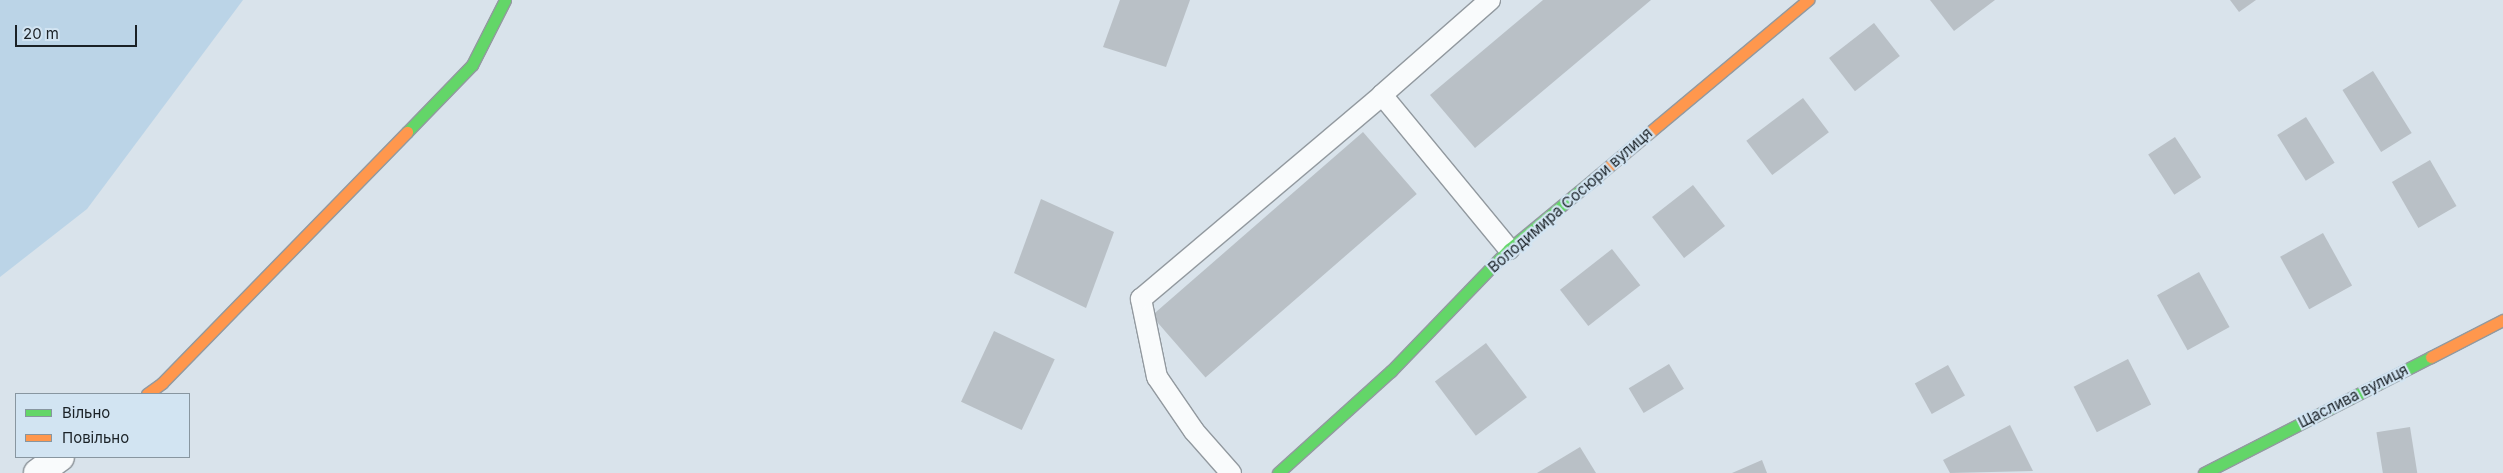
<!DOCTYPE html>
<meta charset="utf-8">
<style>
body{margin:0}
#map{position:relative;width:2503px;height:473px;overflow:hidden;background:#d9e3eb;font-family:Inter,sans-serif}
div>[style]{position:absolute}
.green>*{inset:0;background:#bbd4e7}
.building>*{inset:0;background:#b9c0c6;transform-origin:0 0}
.roads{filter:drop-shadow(1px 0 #92999f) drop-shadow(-1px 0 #92999f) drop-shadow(0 1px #92999f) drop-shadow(0 -1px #92999f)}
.lane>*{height:20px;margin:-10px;padding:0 10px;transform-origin:10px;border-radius:10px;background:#f9fbfc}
.street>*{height:28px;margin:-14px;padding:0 14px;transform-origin:14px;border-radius:14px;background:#f9fbfc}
.fast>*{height:11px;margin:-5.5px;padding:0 5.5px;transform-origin:5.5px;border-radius:5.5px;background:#63d668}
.slow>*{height:11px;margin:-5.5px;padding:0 5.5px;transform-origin:5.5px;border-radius:5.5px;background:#ff974d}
span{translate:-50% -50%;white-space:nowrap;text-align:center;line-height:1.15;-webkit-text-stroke:4.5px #d2e4f2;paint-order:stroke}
.street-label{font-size:15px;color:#1a2126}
.legend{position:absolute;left:15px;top:393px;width:175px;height:65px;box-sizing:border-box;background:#d2e4f2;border:1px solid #8896a0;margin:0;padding:6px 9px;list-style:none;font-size:15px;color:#1a2126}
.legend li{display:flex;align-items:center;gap:10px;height:25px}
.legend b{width:25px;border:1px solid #8896a0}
.scale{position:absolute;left:15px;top:25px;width:122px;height:22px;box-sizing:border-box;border:2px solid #1a2126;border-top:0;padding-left:6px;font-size:15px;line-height:18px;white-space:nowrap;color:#1a2126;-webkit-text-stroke:4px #d2e4f2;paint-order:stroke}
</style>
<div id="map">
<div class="green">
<i style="clip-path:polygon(0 0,243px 0,87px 209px,0 277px)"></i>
</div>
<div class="building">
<i style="clip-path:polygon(1120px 0,1190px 0,1166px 67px,1103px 47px)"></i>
<i style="clip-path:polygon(1543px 0,1651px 0,1475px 148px,1430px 95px)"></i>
<i style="clip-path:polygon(1930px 0,1995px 0,1954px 31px)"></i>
<i style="clip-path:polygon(2230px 0,2256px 0,2239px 12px)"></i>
<i style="left:1874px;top:23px;width:42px;height:57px;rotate:52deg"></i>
<i style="left:2373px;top:71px;width:73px;height:36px;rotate:58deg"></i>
<i style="left:1803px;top:98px;width:43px;height:71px;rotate:53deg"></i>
<i style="left:2306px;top:117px;width:54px;height:34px;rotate:58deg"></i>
<i style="left:1363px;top:132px;width:82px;height:280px;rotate:49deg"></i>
<i style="left:2175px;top:137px;width:48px;height:32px;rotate:57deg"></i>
<i style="left:2430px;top:160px;width:53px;height:44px;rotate:60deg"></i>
<i style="left:1693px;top:185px;width:52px;height:52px;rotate:52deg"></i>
<i style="clip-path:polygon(1041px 199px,1114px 232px,1086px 308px,1014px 273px)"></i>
<i style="left:2323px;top:233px;width:60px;height:49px;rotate:61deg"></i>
<i style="left:1612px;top:249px;width:46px;height:66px;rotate:52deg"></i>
<i style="left:2199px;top:272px;width:63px;height:48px;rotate:61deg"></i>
<i style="left:994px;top:331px;width:67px;height:78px;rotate:25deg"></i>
<i style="left:1486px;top:343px;width:68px;height:64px;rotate:53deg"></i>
<i style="left:2128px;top:359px;width:51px;height:61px;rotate:63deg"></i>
<i style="left:1669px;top:364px;width:29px;height:47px;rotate:59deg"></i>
<i style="left:1948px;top:365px;width:35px;height:38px;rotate:61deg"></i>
<i style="clip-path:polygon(2010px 425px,2033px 471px,1950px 473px,1943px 460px)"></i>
<i style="left:2410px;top:427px;width:47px;height:34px;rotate:81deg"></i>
<i style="clip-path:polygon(1580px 447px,1596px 473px,1537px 473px)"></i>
<i style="clip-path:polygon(1762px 460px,1767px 473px,1732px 473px)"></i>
</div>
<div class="roads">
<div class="lane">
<i style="left:1490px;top:0;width:144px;rotate:138.7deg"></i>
<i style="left:1382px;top:95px;width:200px;rotate:50.5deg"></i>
<i style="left:1231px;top:473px;width:56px;rotate:-131.4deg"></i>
<i style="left:1194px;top:431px;width:65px;rotate:-124.4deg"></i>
<i style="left:1157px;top:377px;width:80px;rotate:-101.6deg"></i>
<i style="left:1141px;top:299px;width:316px;rotate:-40.2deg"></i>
</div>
<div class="street">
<i style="left:38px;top:473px;width:27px;rotate:-36deg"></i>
</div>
<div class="fast">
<i style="left:407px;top:132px;width:93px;rotate:-45.9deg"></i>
<i style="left:472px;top:65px;width:73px;rotate:-63.1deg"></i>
<i style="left:1278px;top:473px;width:152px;rotate:-42.1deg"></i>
<i style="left:1391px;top:371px;width:170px;rotate:-46deg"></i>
<i style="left:1509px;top:249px;width:112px;rotate:-39.5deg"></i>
<i style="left:2204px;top:473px;width:255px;rotate:-27.1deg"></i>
</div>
<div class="slow">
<i style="left:1595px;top:178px;width:278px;rotate:-39.9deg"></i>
<i style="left:2431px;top:357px;width:81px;rotate:-27.2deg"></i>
<i style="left:147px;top:394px;width:19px;rotate:-36deg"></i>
<i style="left:162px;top:383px;width:351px;rotate:-45.7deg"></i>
</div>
</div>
<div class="street-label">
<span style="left:1570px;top:200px;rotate:-41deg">Володимира Сосюри вулиця</span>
<span style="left:2353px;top:396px;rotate:-27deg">Щаслива вулиця</span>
</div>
<ul class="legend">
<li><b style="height:6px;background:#63d668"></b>Вільно</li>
<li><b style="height:6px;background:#ff974d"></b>Повільно</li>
</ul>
<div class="scale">20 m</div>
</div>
